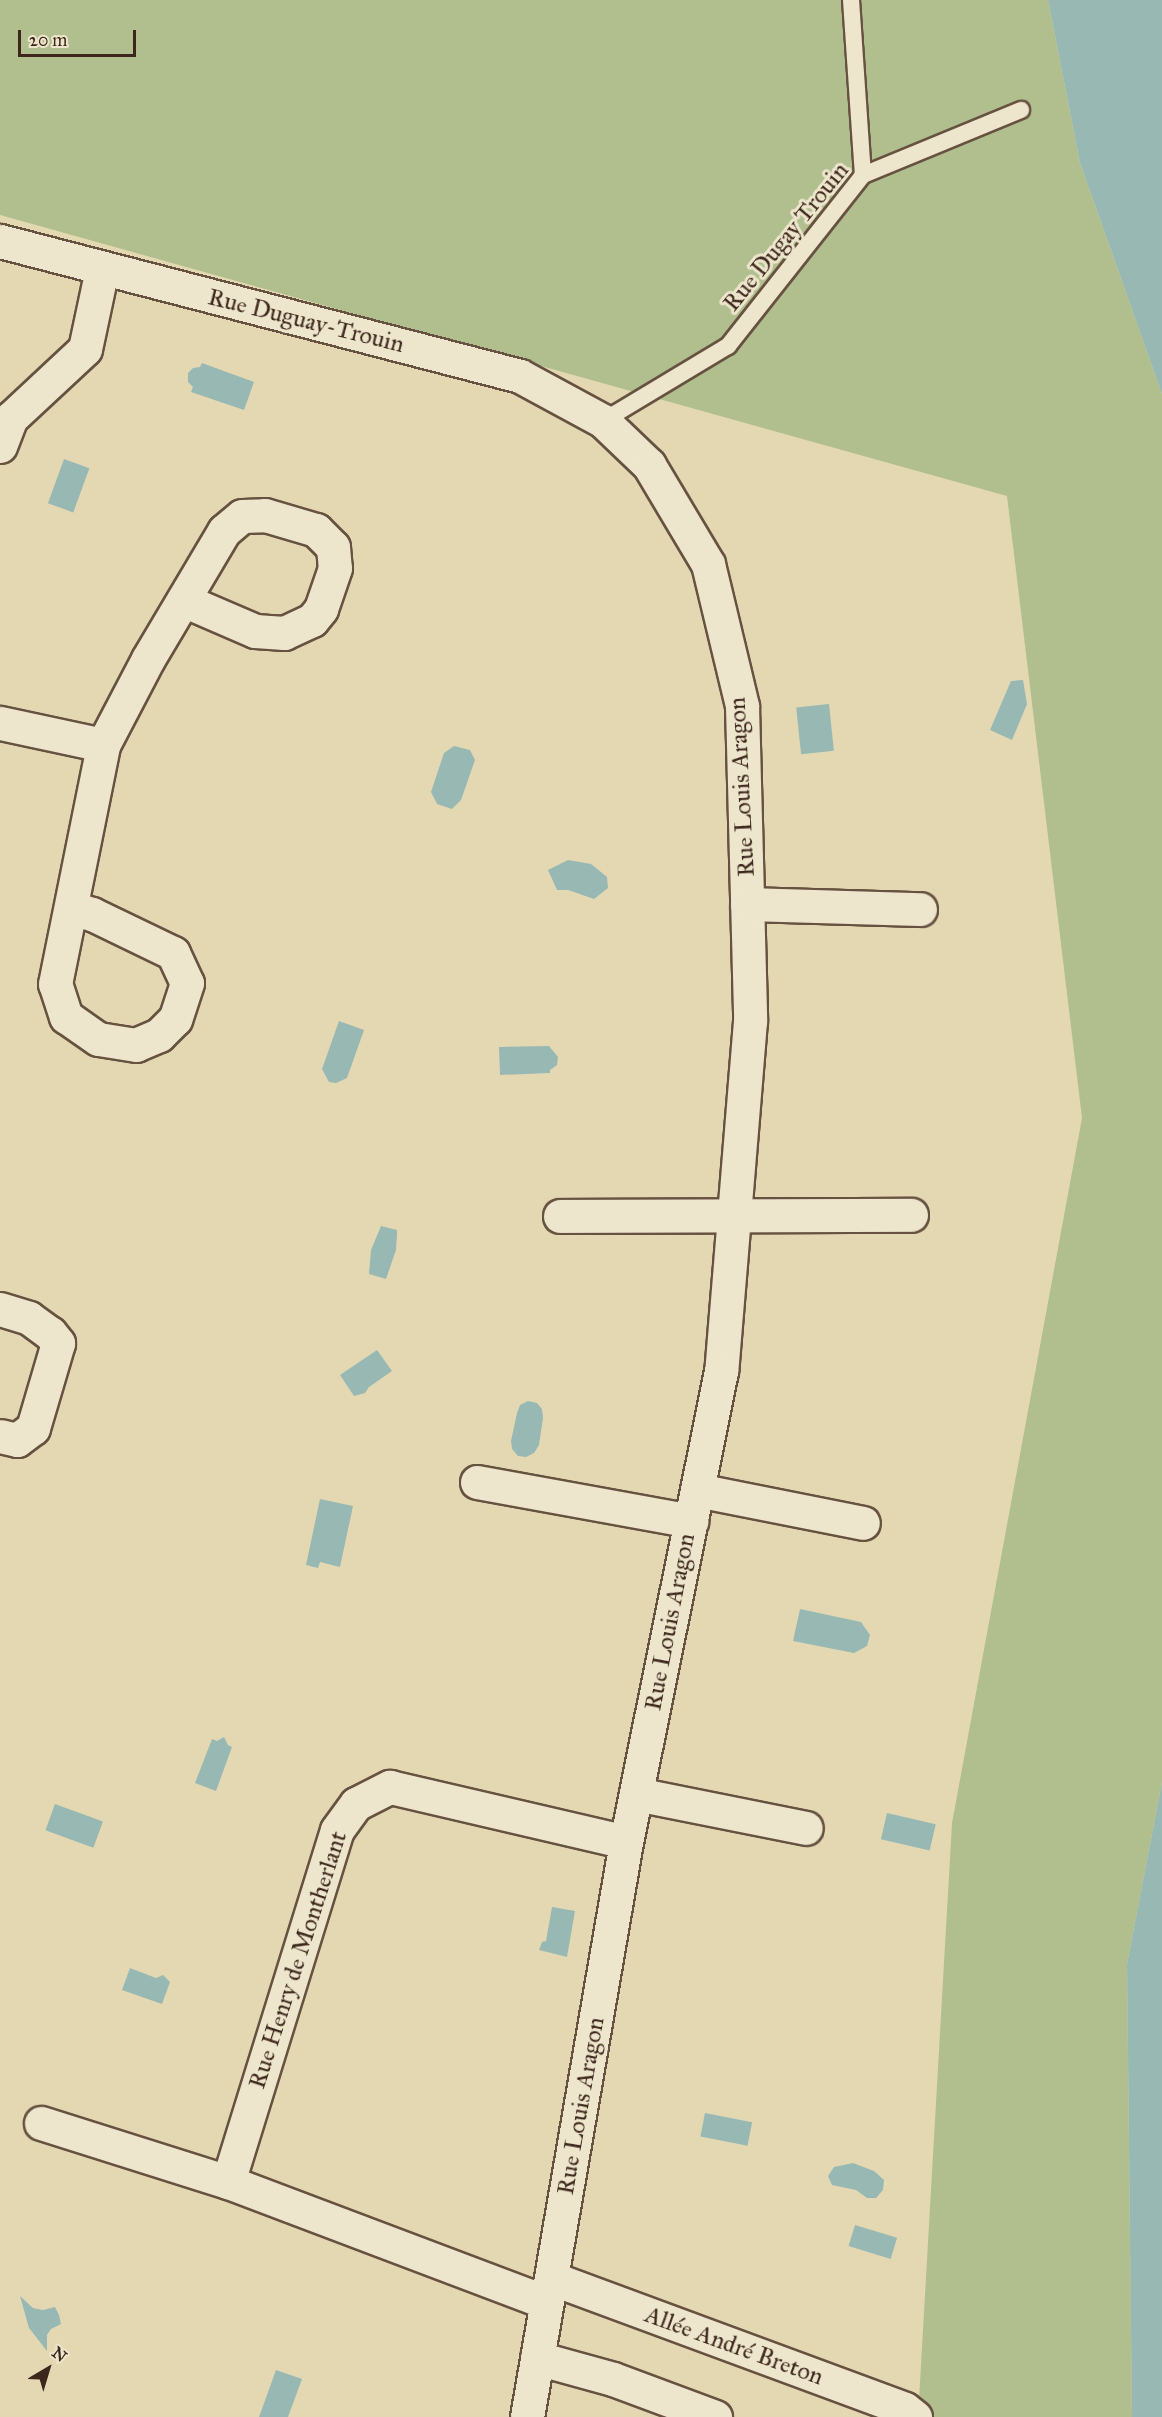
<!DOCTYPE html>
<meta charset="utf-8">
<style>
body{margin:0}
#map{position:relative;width:1162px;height:2417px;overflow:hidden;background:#e4d8b2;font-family:"IM FELL Great Primer",serif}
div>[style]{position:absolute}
.green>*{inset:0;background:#b1bf8f}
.water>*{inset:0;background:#98b8b4;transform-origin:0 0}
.roads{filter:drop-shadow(2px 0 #675241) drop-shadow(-2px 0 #675241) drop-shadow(0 2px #675241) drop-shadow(0 -2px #675241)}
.lane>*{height:16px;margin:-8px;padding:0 8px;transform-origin:8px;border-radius:8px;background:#ede6cd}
.street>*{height:33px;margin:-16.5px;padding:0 16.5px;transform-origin:16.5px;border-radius:16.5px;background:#ede6cd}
span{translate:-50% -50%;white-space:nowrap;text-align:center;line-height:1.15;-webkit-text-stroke:6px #ede6cd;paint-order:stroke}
.street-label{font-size:24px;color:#3d261b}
.north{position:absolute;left:18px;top:2339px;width:60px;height:60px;-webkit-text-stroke:4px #ede6cd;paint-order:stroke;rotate:38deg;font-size:16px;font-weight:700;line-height:24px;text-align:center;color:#3d261b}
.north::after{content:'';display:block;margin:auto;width:21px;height:27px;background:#3d261b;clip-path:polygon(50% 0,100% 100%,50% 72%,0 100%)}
.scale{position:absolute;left:18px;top:30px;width:118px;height:27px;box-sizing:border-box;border:3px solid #3d261b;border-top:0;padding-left:8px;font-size:18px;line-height:21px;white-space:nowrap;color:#3d261b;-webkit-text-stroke:4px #ede6cd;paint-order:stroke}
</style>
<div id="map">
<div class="green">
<i style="clip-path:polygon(0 0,1048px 0,1080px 163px,1162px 394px,1162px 1782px,1127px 1964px,1132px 2417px,918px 2417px,952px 1823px,1082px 1118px,1007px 496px,0 215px)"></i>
</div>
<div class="water">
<i style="clip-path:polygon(1048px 0,1162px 0,1162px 394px,1080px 163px)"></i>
<i style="clip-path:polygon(202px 363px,254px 382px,244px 410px,191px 392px,193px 387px,188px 382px,188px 373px,193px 368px,200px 367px)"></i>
<i style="left:64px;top:459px;width:27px;height:47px;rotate:20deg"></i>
<i style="clip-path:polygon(1023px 680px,1027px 704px,1012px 740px,990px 730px,1011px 681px)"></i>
<i style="left:829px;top:704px;width:47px;height:33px;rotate:84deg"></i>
<i style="clip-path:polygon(454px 746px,470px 750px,475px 760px,461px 800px,452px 809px,437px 804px,431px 792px,444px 753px)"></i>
<i style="clip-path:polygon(568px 860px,591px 864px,607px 877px,608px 888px,594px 899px,568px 890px,557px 890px,548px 870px)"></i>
<i style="clip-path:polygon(339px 1021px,364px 1030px,347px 1078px,336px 1083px,329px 1082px,322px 1069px)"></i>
<i style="clip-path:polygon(549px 1046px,558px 1057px,557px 1065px,550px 1070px,550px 1073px,500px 1075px,499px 1047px)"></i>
<i style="clip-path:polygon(381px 1226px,397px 1230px,397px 1234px,396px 1250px,386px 1279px,369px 1274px,371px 1250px)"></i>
<i style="clip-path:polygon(377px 1350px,392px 1371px,369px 1387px,365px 1393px,354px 1396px,340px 1375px)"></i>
<i style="clip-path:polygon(528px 1401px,537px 1403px,542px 1409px,543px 1418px,539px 1445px,534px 1453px,526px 1457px,518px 1456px,512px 1449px,511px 1441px,517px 1413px,520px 1405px)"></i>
<i style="clip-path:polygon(320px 1499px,353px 1506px,340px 1567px,320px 1562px,318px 1568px,306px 1565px)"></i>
<i style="clip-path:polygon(800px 1609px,861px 1622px,870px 1635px,867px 1646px,854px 1653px,793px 1641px)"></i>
<i style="clip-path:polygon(224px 1737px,228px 1745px,232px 1747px,216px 1791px,195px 1783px,212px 1739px,217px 1741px)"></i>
<i style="clip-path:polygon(1162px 1782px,1162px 2417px,1132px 2417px,1127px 1964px)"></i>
<i style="left:55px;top:1804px;width:51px;height:28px;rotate:20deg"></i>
<i style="left:887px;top:1813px;width:50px;height:27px;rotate:13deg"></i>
<i style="clip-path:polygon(552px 1907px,575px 1911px,567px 1957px,539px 1950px,542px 1942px,546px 1941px)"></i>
<i style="clip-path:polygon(130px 1968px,156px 1978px,163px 1975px,170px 1982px,162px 2004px,122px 1990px)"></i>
<i style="left:705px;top:2113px;width:48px;height:24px;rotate:11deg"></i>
<i style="clip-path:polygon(853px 2163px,874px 2171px,884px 2180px,883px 2190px,876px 2198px,867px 2198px,856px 2190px,832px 2185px,828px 2176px,834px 2167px)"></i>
<i style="left:855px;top:2225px;width:44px;height:22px;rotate:17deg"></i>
<i style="clip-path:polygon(20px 2296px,33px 2308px,43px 2310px,55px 2307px,59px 2315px,61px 2324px,51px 2329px,47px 2335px,47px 2351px,29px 2328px)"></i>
<i style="clip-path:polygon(276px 2370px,302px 2379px,288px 2417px,259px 2417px)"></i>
</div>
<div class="roads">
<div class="lane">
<i style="left:851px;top:0;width:175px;rotate:86.1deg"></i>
<i style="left:603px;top:421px;width:146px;rotate:-31deg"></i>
<i style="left:728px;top:346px;width:218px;rotate:-51.7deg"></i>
<i style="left:863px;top:175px;width:171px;rotate:-22.4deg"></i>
</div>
<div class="street">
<i style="left:0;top:241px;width:537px;rotate:14.55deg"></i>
<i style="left:520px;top:376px;width:94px;rotate:28.5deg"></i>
<i style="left:603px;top:421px;width:64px;rotate:43.7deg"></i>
<i style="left:649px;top:465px;width:115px;rotate:59.2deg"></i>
<i style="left:708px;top:564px;width:146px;rotate:76.5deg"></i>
<i style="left:742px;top:706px;width:315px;rotate:88.5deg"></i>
<i style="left:750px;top:1021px;width:351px;rotate:94.7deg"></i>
<i style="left:721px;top:1371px;width:480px;rotate:101.4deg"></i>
<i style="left:626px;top:1842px;width:583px;rotate:99.77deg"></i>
<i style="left:0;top:446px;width:30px;rotate:-69deg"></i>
<i style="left:11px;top:418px;width:101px;rotate:-43deg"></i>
<i style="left:85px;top:349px;width:82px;rotate:-78deg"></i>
<i style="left:0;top:723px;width:105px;rotate:12.1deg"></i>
<i style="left:747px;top:904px;width:173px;rotate:1.7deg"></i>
<i style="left:72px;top:908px;width:21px;rotate:17deg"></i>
<i style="left:92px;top:914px;width:90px;rotate:25.7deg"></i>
<i style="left:173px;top:953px;width:33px;rotate:65deg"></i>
<i style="left:187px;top:983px;width:38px;rotate:108deg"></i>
<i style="left:175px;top:1019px;width:23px;rotate:135deg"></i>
<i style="left:159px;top:1035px;width:25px;rotate:157deg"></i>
<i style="left:136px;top:1045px;width:38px;rotate:-171deg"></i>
<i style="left:98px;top:1039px;width:39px;rotate:-145deg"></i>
<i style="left:66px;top:1017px;width:35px;rotate:-108deg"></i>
<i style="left:55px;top:984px;width:244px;rotate:-78.6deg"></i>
<i style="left:103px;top:745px;width:97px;rotate:-62.4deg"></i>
<i style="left:148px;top:659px;width:149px;rotate:-59.3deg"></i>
<i style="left:224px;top:531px;width:23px;rotate:-40deg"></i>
<i style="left:242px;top:516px;width:23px;rotate:-2deg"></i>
<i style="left:265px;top:515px;width:53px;rotate:16.4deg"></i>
<i style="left:316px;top:530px;width:24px;rotate:45deg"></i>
<i style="left:333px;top:547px;width:21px;rotate:85deg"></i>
<i style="left:335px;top:568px;width:43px;rotate:108.9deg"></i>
<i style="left:321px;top:609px;width:14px;rotate:129deg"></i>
<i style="left:312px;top:620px;width:31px;rotate:155deg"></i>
<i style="left:284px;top:633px;width:29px;rotate:-176deg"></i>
<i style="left:255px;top:631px;width:78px;rotate:-156.7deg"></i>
<i style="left:560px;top:1216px;width:351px;rotate:-0.2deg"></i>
<i style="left:0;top:1309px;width:30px;rotate:17deg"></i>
<i style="left:29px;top:1318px;width:26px;rotate:36deg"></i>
<i style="left:50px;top:1333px;width:13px;rotate:51deg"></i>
<i style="left:58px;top:1343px;width:89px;rotate:106.4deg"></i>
<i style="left:33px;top:1428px;width:20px;rotate:143deg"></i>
<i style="left:17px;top:1440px;width:17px;rotate:-167deg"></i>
<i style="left:477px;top:1482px;width:218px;rotate:10.3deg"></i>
<i style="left:697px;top:1490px;width:169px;rotate:11.2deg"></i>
<i style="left:636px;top:1794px;width:173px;rotate:11.3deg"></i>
<i style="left:41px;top:2123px;width:196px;rotate:17.5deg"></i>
<i style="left:228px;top:2182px;width:340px;rotate:20.7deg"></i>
<i style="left:228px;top:2182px;width:368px;rotate:-72.8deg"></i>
<i style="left:337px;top:1830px;width:32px;rotate:-54deg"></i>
<i style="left:356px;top:1804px;width:38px;rotate:-27deg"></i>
<i style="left:390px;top:1787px;width:242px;rotate:13.1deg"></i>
<i style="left:551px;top:2278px;width:377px;rotate:20.3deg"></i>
<i style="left:905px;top:2409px;width:13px;rotate:39deg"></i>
<i style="left:537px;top:2358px;width:79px;rotate:15.4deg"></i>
<i style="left:613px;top:2379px;width:109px;rotate:20.4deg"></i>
</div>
</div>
<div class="street-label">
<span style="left:786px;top:237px;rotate:-51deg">Rue Dugay Trouin</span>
<span style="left:306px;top:321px;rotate:14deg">Rue Duguay-Trouin</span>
<span style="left:742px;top:787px;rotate:-93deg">Rue Louis Aragon</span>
<span style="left:670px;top:1622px;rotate:-79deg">Rue Louis Aragon</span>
<span style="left:298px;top:1960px;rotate:-72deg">Rue Henry de Montherlant</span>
<span style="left:581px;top:2106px;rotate:-80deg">Rue Louis Aragon</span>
<span style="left:734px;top:2346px;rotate:20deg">Allée André Breton</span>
</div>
<div class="north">N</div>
<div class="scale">20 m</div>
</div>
